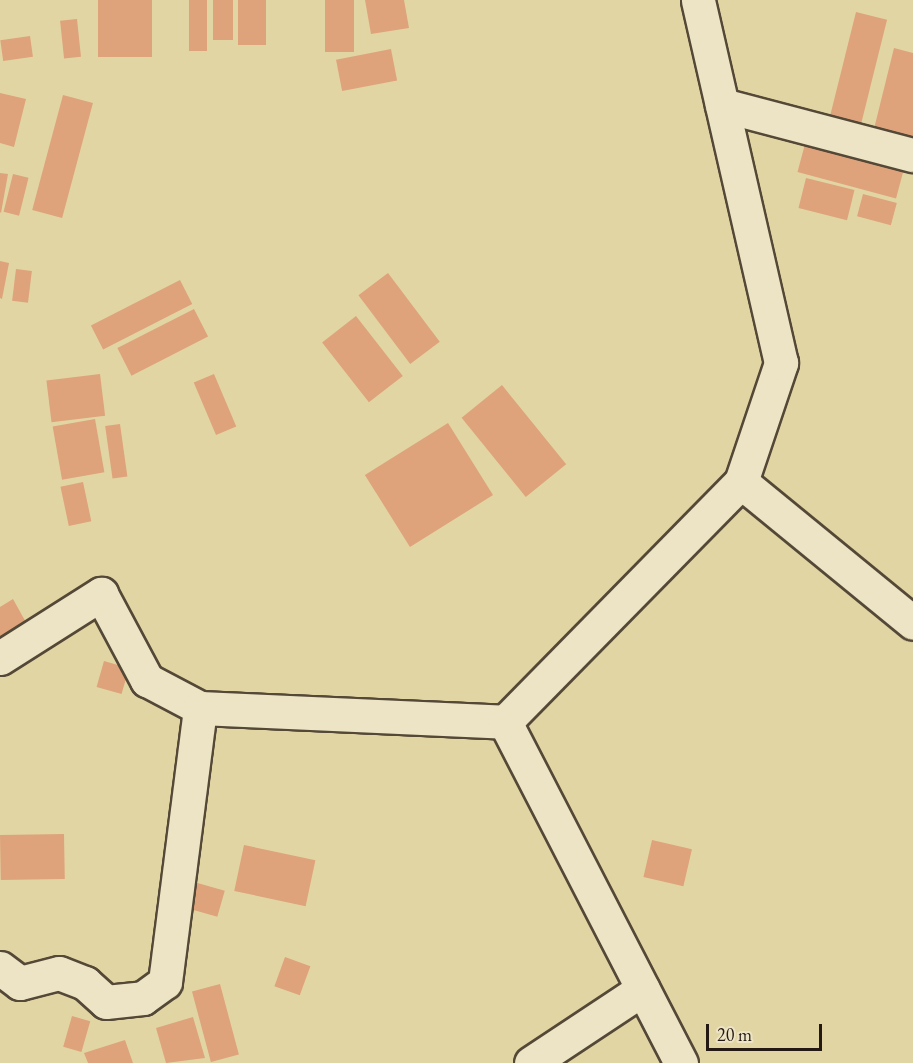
<!DOCTYPE html>
<style>
body{margin:0}
#map{position:relative;width:913px;height:1063px;overflow:hidden;background:#e2d5a4;font-family:"EB Garamond",serif}
div>[style]{position:absolute}
.building>*{inset:0;background:#dea37a;transform-origin:0 0}
.roads{filter:drop-shadow(2px 0 #544837) drop-shadow(-2px 0 #544837) drop-shadow(0 2px #544837) drop-shadow(0 -2px #544837)}
.minor>*{height:33px;margin:-16.5px;padding:0 16.5px;transform-origin:16.5px;border-radius:16.5px;background:#ece4c4}
span{translate:-50% -50%;white-space:nowrap;text-align:center;line-height:1.15;-webkit-text-stroke:5px #ece4c4;paint-order:stroke}
.scale{position:absolute;left:706px;top:1024px;width:116px;height:27px;box-sizing:border-box;border:3px solid #251913;border-top:0;padding-left:8px;font-size:18px;line-height:21px;white-space:nowrap;color:#251913;-webkit-text-stroke:4px #ece4c4;paint-order:stroke}
</style>
<div id="map">
<div class="building">
<i style="left:98px;top:0;width:54px;height:57px"></i>
<i style="left:189px;top:0;width:18px;height:51px"></i>
<i style="left:213px;top:0;width:20px;height:40px"></i>
<i style="left:238px;top:0;width:28px;height:45px"></i>
<i style="left:325px;top:0;width:29px;height:52px"></i>
<i style="clip-path:polygon(365px 0,404px 0,409px 28px,371px 34px)"></i>
<i style="left:856px;top:12px;width:32px;height:118px;rotate:14deg"></i>
<i style="left:77px;top:19px;width:38px;height:17px;rotate:84deg"></i>
<i style="left:30px;top:36px;width:21px;height:30px;rotate:82deg"></i>
<i style="clip-path:polygon(894px 48px,913px 53px,913px 147px,872px 137px)"></i>
<i style="left:391px;top:49px;width:32px;height:56px;rotate:79deg"></i>
<i style="clip-path:polygon(0 93px,26px 99px,14px 147px,0 143px)"></i>
<i style="left:63px;top:95px;width:31px;height:119px;rotate:15deg"></i>
<i style="left:805px;top:144px;width:102px;height:29px;rotate:15deg"></i>
<i style="clip-path:polygon(0 173px,8px 174px,1px 213px,0 212px)"></i>
<i style="left:13px;top:174px;width:16px;height:39px;rotate:14deg"></i>
<i style="left:806px;top:178px;width:50px;height:31px;rotate:14deg"></i>
<i style="left:863px;top:194px;width:35px;height:23px;rotate:15deg"></i>
<i style="clip-path:polygon(0 261px,9px 263px,2px 299px,0 298px)"></i>
<i style="left:16px;top:269px;width:16px;height:32px;rotate:7deg"></i>
<i style="left:388px;top:273px;width:86px;height:37px;rotate:53deg"></i>
<i style="left:180px;top:280px;width:27px;height:100px;rotate:63deg"></i>
<i style="left:194px;top:309px;width:31px;height:86px;rotate:63deg"></i>
<i style="left:356px;top:316px;width:76px;height:43px;rotate:52deg"></i>
<i style="left:100px;top:374px;width:42px;height:54px;rotate:83deg"></i>
<i style="left:214px;top:374px;width:57px;height:22px;rotate:67deg"></i>
<i style="left:502px;top:385px;width:102px;height:52px;rotate:51deg"></i>
<i style="left:95px;top:419px;width:54px;height:43px;rotate:80deg"></i>
<i style="left:448px;top:423px;width:85px;height:98px;rotate:58deg"></i>
<i style="left:120px;top:424px;width:53px;height:15px;rotate:82deg"></i>
<i style="left:83px;top:482px;width:40px;height:23px;rotate:78deg"></i>
<i style="clip-path:polygon(13px 599px,28px 626px,0 642px,0 607px)"></i>
<i style="left:104px;top:661px;width:26px;height:27px;rotate:16deg"></i>
<i style="left:64px;top:834px;width:45px;height:64px;rotate:89deg"></i>
<i style="left:652px;top:840px;width:41px;height:38px;rotate:13deg"></i>
<i style="left:244px;top:845px;width:73px;height:47px;rotate:12deg"></i>
<i style="left:194px;top:882px;width:32px;height:27px;rotate:16deg"></i>
<i style="left:285px;top:957px;width:27px;height:31px;rotate:20deg"></i>
<i style="left:220px;top:984px;width:73px;height:29px;rotate:75deg"></i>
<i style="left:72px;top:1016px;width:19px;height:32px;rotate:16deg"></i>
<i style="clip-path:polygon(193px 1017px,205px 1058px,166px 1063px,156px 1028px)"></i>
<i style="clip-path:polygon(125px 1040px,133px 1063px,88px 1063px,84px 1053px)"></i>
</div>
<div class="roads">
<div class="minor">
<i style="left:722px;top:105px;width:197px;rotate:14.7deg"></i>
<i style="left:741px;top:482px;width:222px;rotate:39.3deg"></i>
<i style="left:0;top:658px;width:120px;rotate:-32.4deg"></i>
<i style="left:101px;top:594px;width:98px;rotate:61.9deg"></i>
<i style="left:147px;top:680px;width:60px;rotate:27.8deg"></i>
<i style="left:200px;top:708px;width:305px;rotate:2.6deg"></i>
<i style="left:0;top:968px;width:25px;rotate:37deg"></i>
<i style="left:20px;top:983px;width:40px;rotate:-14.4deg"></i>
<i style="left:59px;top:973px;width:28px;rotate:21deg"></i>
<i style="left:85px;top:983px;width:28px;rotate:42deg"></i>
<i style="left:106px;top:1002px;width:37px;rotate:-6deg"></i>
<i style="left:143px;top:998px;width:27px;rotate:-36deg"></i>
<i style="left:165px;top:982px;width:276px;rotate:-82.7deg"></i>
<i style="left:531px;top:1063px;width:134px;rotate:-33.5deg"></i>
<i style="left:681px;top:1063px;width:384px;rotate:-117.3deg"></i>
<i style="left:505px;top:722px;width:337px;rotate:-45.5deg"></i>
<i style="left:741px;top:482px;width:126px;rotate:-71.4deg"></i>
<i style="left:781px;top:363px;width:372px;rotate:-102.9deg"></i>
</div>
</div>
<div class="scale">20 m</div>
</div>
